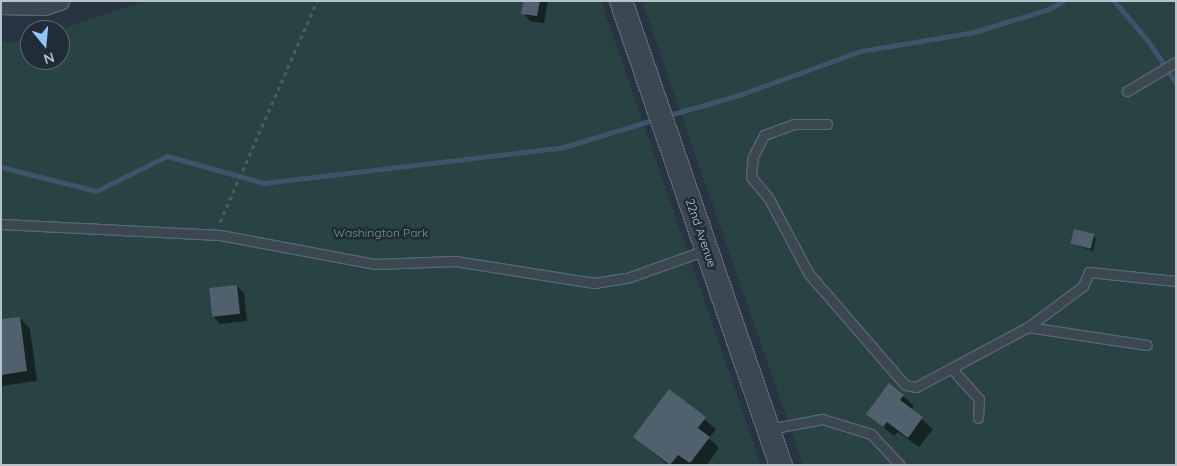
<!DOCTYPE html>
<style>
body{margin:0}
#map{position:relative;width:1177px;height:466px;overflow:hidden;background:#273542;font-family:Quicksand,sans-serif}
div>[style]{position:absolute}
.green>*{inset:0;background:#294243}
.shadow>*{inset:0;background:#0007}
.stream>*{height:5px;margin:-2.5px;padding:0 2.5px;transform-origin:2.5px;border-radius:2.5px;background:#3d556a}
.building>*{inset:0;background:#50606d;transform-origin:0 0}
.path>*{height:3px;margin-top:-1.5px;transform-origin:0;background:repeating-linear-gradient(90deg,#475e5f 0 4px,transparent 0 8px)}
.roads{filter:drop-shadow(1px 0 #59656f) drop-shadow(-1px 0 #59656f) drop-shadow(0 1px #59656f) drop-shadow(0 -1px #59656f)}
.service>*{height:9px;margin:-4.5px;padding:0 4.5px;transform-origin:4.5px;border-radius:4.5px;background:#3b4751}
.minor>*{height:18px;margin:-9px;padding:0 9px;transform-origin:9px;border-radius:9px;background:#3b4751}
.tertiary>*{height:22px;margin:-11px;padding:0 11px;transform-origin:11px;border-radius:11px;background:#3b4751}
span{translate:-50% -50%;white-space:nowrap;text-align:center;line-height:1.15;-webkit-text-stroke:5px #202c37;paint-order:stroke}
.park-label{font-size:12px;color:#709c75}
.street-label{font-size:12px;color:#b8c2cb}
.frame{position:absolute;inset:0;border:2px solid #b8c2cb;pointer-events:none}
.north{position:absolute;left:20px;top:20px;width:50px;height:50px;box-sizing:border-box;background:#202c37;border:1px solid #5d6872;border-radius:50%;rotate:163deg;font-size:14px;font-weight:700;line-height:20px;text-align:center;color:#b8c2cb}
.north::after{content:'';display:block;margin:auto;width:18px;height:22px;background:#92c4f6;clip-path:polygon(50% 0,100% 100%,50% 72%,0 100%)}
</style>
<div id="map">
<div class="green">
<i style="clip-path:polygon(144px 1px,601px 1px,761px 465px,1px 465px,1px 43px,30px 40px,30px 60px,60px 60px,59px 30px)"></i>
<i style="clip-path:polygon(642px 1px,1176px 1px,1176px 465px,803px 465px)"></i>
</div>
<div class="shadow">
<i style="clip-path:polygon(525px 1px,548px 1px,544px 23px,530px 21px,523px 13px)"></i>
<i style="clip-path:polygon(1093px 235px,1096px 239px,1093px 251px,1071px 243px)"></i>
<i style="clip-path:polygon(237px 286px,244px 293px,247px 321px,220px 324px,213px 316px)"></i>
<i style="clip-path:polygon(20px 318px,30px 329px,37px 381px,1px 386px,1px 320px)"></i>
<i style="clip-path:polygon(669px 391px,716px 429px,709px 438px,719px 448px,707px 465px,668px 465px,634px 437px)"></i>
<i style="clip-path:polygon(903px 396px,914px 406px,911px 410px,933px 429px,919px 447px,898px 432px,894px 436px,867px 413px)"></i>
</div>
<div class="stream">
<i style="left:1114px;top:1px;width:52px;rotate:49.6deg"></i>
<i style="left:1148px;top:41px;width:50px;rotate:56.3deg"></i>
<i style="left:666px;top:116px;width:79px;rotate:-16.1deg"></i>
<i style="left:742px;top:94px;width:127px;rotate:-19.9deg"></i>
<i style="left:861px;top:51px;width:115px;rotate:-9.5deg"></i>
<i style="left:974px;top:32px;width:78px;rotate:-17deg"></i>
<i style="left:1049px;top:9px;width:16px;rotate:-30deg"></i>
<i style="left:1px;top:167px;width:98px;rotate:14.2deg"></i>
<i style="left:96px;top:191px;width:79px;rotate:-26.2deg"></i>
<i style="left:167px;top:156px;width:101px;rotate:15.6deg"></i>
<i style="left:264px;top:183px;width:302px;rotate:-6.8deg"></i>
<i style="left:564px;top:147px;width:96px;rotate:-16.9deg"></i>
</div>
<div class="building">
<i style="clip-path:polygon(523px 1px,540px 1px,537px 16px,521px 14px)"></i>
<i style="left:1074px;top:229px;width:21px;height:15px;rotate:14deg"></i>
<i style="left:237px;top:285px;width:29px;height:28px;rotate:84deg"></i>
<i style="clip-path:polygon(20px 317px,27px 371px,1px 375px,1px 319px)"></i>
<i style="clip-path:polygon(889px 383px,904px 395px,900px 400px,923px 417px,908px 438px,887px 422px,883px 427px,866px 414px)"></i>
<i style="clip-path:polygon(669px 389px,706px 417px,698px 428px,710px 437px,690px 463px,678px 455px,670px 465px,633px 437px)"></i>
</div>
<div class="path">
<i style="left:220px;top:222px;width:241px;rotate:-66.3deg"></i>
</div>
<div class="roads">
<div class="service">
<i style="left:1127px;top:91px;width:57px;rotate:-30.6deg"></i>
<i style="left:827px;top:124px;width:33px;rotate:180deg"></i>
<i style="left:794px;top:124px;width:32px;rotate:160deg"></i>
<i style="left:764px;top:135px;width:25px;rotate:117deg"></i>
<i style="left:753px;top:157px;width:20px;rotate:96deg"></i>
<i style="left:751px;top:177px;width:26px;rotate:50deg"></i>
<i style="left:768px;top:197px;width:87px;rotate:62deg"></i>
<i style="left:809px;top:274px;width:147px;rotate:49.1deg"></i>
<i style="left:905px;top:385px;width:11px;rotate:10deg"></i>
<i style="left:916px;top:387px;width:127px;rotate:-28.2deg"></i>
<i style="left:1028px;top:327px;width:69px;rotate:-36.7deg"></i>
<i style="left:1083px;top:286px;width:15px;rotate:-67deg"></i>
<i style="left:1089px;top:272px;width:87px;rotate:5.9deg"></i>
<i style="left:1px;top:224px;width:219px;rotate:2.9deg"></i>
<i style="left:220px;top:235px;width:158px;rotate:10.6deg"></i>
<i style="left:375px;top:264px;width:80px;rotate:-2.1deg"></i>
<i style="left:455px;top:261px;width:141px;rotate:9deg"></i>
<i style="left:594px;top:283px;width:36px;rotate:-9deg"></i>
<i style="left:630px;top:277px;width:81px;rotate:-19.6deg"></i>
<i style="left:1028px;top:327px;width:120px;rotate:8.6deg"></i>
<i style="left:951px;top:368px;width:42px;rotate:47.9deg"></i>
<i style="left:979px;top:399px;width:19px;rotate:93deg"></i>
<i style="left:769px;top:429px;width:54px;rotate:-10.7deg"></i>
<i style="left:822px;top:419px;width:51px;rotate:17deg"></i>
<i style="left:871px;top:434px;width:42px;rotate:46.9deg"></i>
</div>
<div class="minor">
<i style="left:1px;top:5px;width:44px;rotate:1.3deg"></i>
<i style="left:45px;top:6px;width:16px;rotate:-18deg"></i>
</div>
<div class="tertiary">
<i style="left:621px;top:1px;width:491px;rotate:71deg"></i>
</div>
</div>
<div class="park-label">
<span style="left:381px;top:233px">Washington Park</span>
</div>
<div class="street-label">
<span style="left:701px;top:233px;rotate:71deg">22nd Avenue</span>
</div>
<div class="frame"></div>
<div class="north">N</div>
</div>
